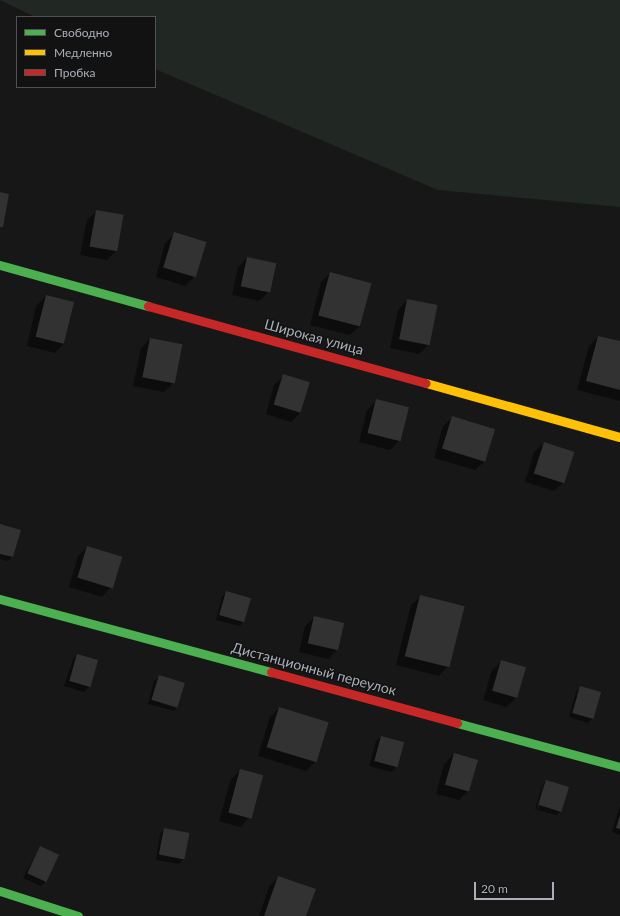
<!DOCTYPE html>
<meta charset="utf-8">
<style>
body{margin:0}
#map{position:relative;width:620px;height:916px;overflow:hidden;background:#171718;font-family:Lato,sans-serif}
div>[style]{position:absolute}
.green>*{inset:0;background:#212722}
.shadow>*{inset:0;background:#0007}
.building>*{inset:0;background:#323233;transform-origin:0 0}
.fast>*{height:9px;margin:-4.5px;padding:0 4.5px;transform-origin:4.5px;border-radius:4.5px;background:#4caf50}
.slow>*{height:9px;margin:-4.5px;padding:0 4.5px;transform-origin:4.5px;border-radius:4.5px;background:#ffc107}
.jam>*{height:9px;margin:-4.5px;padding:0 4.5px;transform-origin:4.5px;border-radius:4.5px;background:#c62828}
span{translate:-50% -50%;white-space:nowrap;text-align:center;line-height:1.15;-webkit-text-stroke:3px #121213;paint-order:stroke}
.street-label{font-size:14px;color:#aaafb7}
.legend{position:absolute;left:16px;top:16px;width:140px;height:72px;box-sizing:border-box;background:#121213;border:1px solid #4f5155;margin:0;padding:5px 7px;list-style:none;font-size:12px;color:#aaafb7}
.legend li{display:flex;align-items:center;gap:8px;height:20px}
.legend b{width:20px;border:1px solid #4f5155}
.scale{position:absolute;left:474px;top:882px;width:80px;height:18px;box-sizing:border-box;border:2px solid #aaafb7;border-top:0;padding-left:5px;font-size:12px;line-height:14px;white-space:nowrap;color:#aaafb7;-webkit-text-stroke:3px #121213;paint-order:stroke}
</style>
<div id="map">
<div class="green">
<i style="clip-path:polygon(0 0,620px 0,620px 207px,438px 190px,155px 69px,155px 17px,35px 17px)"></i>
</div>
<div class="shadow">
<i style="clip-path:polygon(97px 211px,116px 251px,107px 260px,80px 255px,87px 220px)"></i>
<i style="clip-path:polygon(175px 234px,195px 276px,185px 286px,156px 277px,165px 243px)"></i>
<i style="clip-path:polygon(247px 258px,269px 292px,259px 301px,232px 295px,238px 267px)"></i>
<i style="clip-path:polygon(330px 273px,371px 283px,360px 326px,350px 335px,310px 325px,321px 282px)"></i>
<i style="clip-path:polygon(46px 296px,64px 343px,55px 353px,27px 346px,36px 306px)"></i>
<i style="clip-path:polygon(407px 300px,428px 345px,419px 354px,390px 348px,398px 310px)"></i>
<i style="clip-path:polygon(598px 337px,620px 342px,620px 401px,577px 390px,589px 346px)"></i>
<i style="clip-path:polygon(150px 339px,181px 345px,173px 383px,164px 392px,133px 386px,141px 348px)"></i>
<i style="clip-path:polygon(284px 376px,301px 412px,291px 422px,266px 414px,274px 385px)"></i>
<i style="clip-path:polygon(377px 400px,399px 441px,390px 450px,359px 442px,367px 410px)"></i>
<i style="clip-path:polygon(453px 417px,485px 461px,475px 470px,434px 458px,443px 426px)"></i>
<i style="clip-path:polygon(544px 443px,564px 482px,554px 491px,525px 482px,534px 452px)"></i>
<i style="clip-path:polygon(0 525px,12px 557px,8px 561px,0 559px)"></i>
<i style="clip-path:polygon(87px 547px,111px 587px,102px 597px,69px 587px,78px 556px)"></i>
<i style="clip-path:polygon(226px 592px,244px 621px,240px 626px,216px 620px,222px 597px)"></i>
<i style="clip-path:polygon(421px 596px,448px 666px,439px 676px,396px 665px,411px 605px)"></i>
<i style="clip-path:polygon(315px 617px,337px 650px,328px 659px,299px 652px,305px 626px)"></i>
<i style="clip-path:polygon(77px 655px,88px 688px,84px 692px,64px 686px,73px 659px)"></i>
<i style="clip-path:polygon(502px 661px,516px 698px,506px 707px,483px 700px,492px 670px)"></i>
<i style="clip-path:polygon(159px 677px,178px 706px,174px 711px,148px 704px,154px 681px)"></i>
<i style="clip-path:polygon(581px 687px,593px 718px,588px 723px,569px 717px,576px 692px)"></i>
<i style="clip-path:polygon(279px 708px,327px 722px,315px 762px,306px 771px,258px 756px,270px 717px)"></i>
<i style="clip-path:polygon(381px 737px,396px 767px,391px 772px,369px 766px,376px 741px)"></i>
<i style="clip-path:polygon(454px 754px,468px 791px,459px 800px,436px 794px,444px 764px)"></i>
<i style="clip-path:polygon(241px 770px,262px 776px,249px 818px,240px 827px,219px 821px,231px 779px)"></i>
<i style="clip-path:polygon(evenodd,546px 781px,568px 787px,561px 811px,556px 815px,535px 809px,542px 786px,546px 781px,543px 785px,546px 785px,538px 810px,537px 809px,543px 785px)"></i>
<i style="clip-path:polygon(620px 806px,620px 835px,612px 832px)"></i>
<i style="clip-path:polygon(165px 829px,184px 859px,179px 864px,156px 860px,160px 834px)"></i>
<i style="clip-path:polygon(40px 847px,45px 882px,41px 886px,23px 878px)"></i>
<i style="clip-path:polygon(278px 877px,305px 916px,259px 916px,269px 887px)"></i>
</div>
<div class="building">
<i style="clip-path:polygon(0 192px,9px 194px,3px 227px,0 227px)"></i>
<i style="left:96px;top:210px;width:28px;height:37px;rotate:10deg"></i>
<i style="left:174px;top:232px;width:34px;height:37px;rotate:17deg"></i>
<i style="left:247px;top:257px;width:30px;height:30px;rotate:12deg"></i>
<i style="left:330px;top:272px;width:43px;height:45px;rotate:15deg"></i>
<i style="left:46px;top:295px;width:29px;height:43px;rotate:14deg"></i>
<i style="left:407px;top:299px;width:31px;height:41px;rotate:11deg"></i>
<i style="clip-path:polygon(598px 336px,620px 341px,620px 390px,586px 381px)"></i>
<i style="left:150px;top:338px;width:33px;height:40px;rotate:11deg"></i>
<i style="left:283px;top:374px;width:28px;height:32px;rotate:17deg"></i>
<i style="left:376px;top:399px;width:34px;height:35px;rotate:14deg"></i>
<i style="left:452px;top:416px;width:45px;height:34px;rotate:17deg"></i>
<i style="left:544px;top:442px;width:32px;height:33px;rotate:18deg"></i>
<i style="clip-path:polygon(0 524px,21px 530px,13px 557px,0 554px)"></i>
<i style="left:87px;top:546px;width:37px;height:33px;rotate:17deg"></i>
<i style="left:226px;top:591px;width:26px;height:25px;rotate:16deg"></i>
<i style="left:420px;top:595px;width:46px;height:63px;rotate:14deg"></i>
<i style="left:314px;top:616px;width:31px;height:28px;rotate:13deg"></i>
<i style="left:77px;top:654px;width:22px;height:28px;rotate:16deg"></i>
<i style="left:501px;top:660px;width:26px;height:32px;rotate:16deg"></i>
<i style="left:159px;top:675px;width:27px;height:26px;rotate:17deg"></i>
<i style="left:580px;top:686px;width:22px;height:28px;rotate:16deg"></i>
<i style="left:279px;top:707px;width:52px;height:42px;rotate:17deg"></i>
<i style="left:381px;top:736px;width:24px;height:26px;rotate:15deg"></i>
<i style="left:454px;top:753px;width:25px;height:33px;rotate:16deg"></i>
<i style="left:240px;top:769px;width:24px;height:45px;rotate:15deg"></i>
<i style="left:546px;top:780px;width:24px;height:26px;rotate:17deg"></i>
<i style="clip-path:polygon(620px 815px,620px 829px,616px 828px)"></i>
<i style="left:164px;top:828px;width:26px;height:27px;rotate:11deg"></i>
<i style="left:40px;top:846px;width:21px;height:30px;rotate:25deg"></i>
<i style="clip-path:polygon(278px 876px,316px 889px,306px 916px,264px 916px)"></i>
</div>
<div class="fast">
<i style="left:0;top:265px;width:154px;rotate:15.5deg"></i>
<i style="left:0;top:599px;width:281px;rotate:15.1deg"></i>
<i style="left:457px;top:723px;width:169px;rotate:15.1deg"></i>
<i style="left:0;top:891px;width:82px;rotate:17.8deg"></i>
</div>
<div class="slow">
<i style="left:426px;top:383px;width:201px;rotate:15.6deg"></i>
</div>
<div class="jam">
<i style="left:148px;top:306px;width:288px;rotate:15.5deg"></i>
<i style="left:271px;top:672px;width:193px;rotate:15.3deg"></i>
</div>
<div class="street-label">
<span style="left:314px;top:337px;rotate:15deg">Широкая улица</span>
<span style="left:314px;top:669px;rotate:15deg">Дистанционный переулок</span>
</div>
<ul class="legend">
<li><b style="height:5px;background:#4caf50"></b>Свободно</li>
<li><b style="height:5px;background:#ffc107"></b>Медленно</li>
<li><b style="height:5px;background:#c62828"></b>Пробка</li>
</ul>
<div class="scale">20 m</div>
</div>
